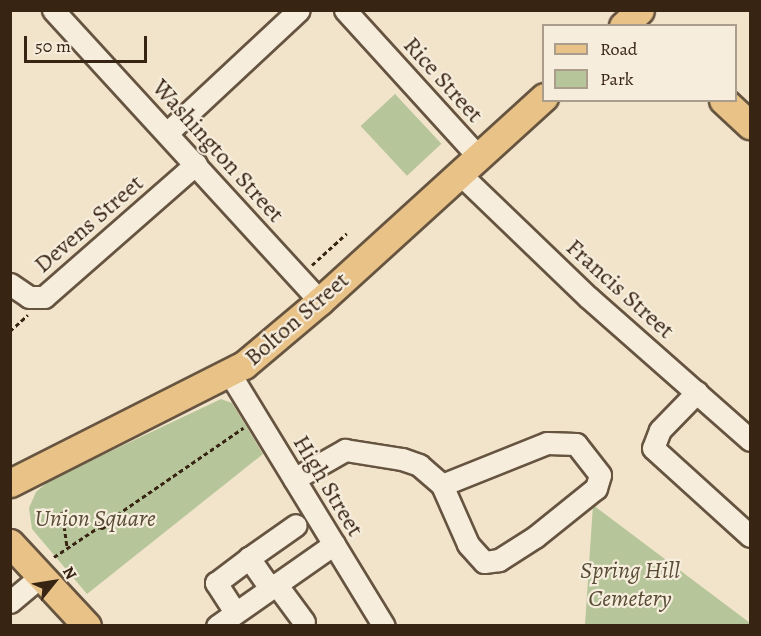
<!DOCTYPE html>
<style>
body{margin:0}
#map{position:relative;width:761px;height:636px;overflow:hidden;background:#f1e4cb;font-family:Alegreya,serif}
div>[style]{position:absolute}
.green>*{inset:0;background:#b7c59a;transform-origin:0 0}
.path>*{height:3px;margin-top:-1.5px;transform-origin:0;background:repeating-linear-gradient(90deg,#382412 0 4.5px,transparent 0 7.5px)}
.path>.ring{margin:-1.5px;padding:0;box-sizing:content-box;background:none;border:3px solid #382412;border-radius:50%}
.roads{filter:drop-shadow(2px 0 #665440) drop-shadow(-2px 0 #665440) drop-shadow(0 2px #665440) drop-shadow(0 -2px #665440)}
.minor>*{height:21px;margin:-10.5px;padding:0 10.5px;transform-origin:10.5px;border-radius:10.5px;background:#f6eddd}
.major>*{height:27px;margin:-13.5px;padding:0 13.5px;transform-origin:13.5px;border-radius:13.5px;background:#e8c286}
span{translate:-50% -50%;white-space:nowrap;text-align:center;line-height:1.15;-webkit-text-stroke:4.5px #f6eddd;paint-order:stroke}
.street-label{font-size:24px;color:#382412}
.park-label{font-size:24px;color:#584c34;font-style:italic}
.frame{position:absolute;inset:0;border:12px solid #382412;pointer-events:none}
.legend{position:absolute;left:542px;top:24px;width:195px;height:78px;box-sizing:border-box;background:#f6eddd;border:2px solid #aa9d8c;margin:0;padding:8px 10px;list-style:none;font-size:18px;color:#382412}
.legend li{display:flex;align-items:center;gap:12px;height:30px}
.legend b{width:30px;border:2px solid #aa9d8c}
.north{position:absolute;left:24px;top:552px;width:60px;height:60px;-webkit-text-stroke:4px #f6eddd;paint-order:stroke;rotate:60deg;font-size:16px;font-weight:700;line-height:24px;text-align:center;color:#382412}
.north::after{content:'';display:block;margin:auto;width:21px;height:27px;background:#382412;clip-path:polygon(50% 0,100% 100%,50% 72%,0 100%)}
.scale{position:absolute;left:24px;top:36px;width:123px;height:27px;box-sizing:border-box;border:3px solid #382412;border-top:0;padding-left:8px;font-size:18px;line-height:21px;white-space:nowrap;color:#382412;-webkit-text-stroke:4px #f6eddd;paint-order:stroke}
</style>
<div id="map">
<div class="green">
<i style="left:395px;top:94px;width:68px;height:47px;rotate:47deg"></i>
<i style="clip-path:polygon(221px 399px,232px 403px,263px 454px,87px 594px,32px 529px,29px 508px,36px 492px,50px 480px)"></i>
<i style="clip-path:polygon(593px 505px,750px 623px,750px 625px,585px 625px)"></i>
</div>
<div class="path">
<i style="left:312px;top:265px;width:47px;rotate:-42.4deg"></i>
<i style="left:10px;top:331px;width:24px;rotate:-42deg"></i>
<i style="left:62px;top:511px;width:37px;rotate:82deg"></i>
<i class="ring" style="left:98.5px;top:521.5px;width:4px;height:4px"></i>
<i style="left:105px;top:523px;width:168px;rotate:-34.5deg"></i>
<i style="left:54px;top:557px;width:54px;rotate:-33.7deg"></i>
</div>
<div class="roads">
<div class="minor">
<i style="left:53px;top:10px;width:395px;rotate:47.5deg"></i>
<i style="left:345px;top:10px;width:197px;rotate:47.7deg"></i>
<i style="left:167px;top:133px;width:180px;rotate:-43deg"></i>
<i style="left:459px;top:173px;width:179px;rotate:43.9deg"></i>
<i style="left:588px;top:297px;width:216px;rotate:41.4deg"></i>
<i style="left:10px;top:284px;width:23px;rotate:34deg"></i>
<i style="left:29px;top:297px;width:15px"></i>
<i style="left:44px;top:297px;width:202px;rotate:-41.2deg"></i>
<i style="left:230px;top:374px;width:295px;rotate:58.6deg"></i>
<i style="left:697px;top:392px;width:53px;rotate:134.2deg"></i>
<i style="left:660px;top:430px;width:19px;rotate:111deg"></i>
<i style="left:653px;top:448px;width:131px;rotate:42.2deg"></i>
<i style="left:294px;top:479px;width:59px;rotate:-29.6deg"></i>
<i style="left:345px;top:450px;width:58px;rotate:9deg"></i>
<i style="left:402px;top:459px;width:18px;rotate:19deg"></i>
<i style="left:419px;top:465px;width:30px;rotate:41deg"></i>
<i style="left:442px;top:485px;width:113px;rotate:-21.8deg"></i>
<i style="left:547px;top:443px;width:29px;rotate:2deg"></i>
<i style="left:576px;top:444px;width:39px;rotate:52deg"></i>
<i style="left:600px;top:475px;width:14px;rotate:107deg"></i>
<i style="left:596px;top:488px;width:78px;rotate:141.2deg"></i>
<i style="left:535px;top:537px;width:43px;rotate:147.4deg"></i>
<i style="left:499px;top:560px;width:15px;rotate:172deg"></i>
<i style="left:484px;top:562px;width:24px;rotate:-132deg"></i>
<i style="left:468px;top:544px;width:64px;rotate:-113.8deg"></i>
<i style="left:276px;top:584px;width:47px;rotate:53.6deg"></i>
<i style="left:270px;top:588px;width:37px;rotate:-125deg"></i>
<i style="left:249px;top:558px;width:57px;rotate:-35.1deg"></i>
<i style="left:10px;top:602px;width:40px;rotate:-40deg"></i>
<i style="left:235px;top:612px;width:35px;rotate:-123deg"></i>
<i style="left:216px;top:583px;width:41px;rotate:-37.1deg"></i>
<i style="left:217px;top:626px;width:143px;rotate:-35deg"></i>
</div>
<div class="major">
<i style="left:623px;top:26px;width:23px;rotate:-43deg"></i>
<i style="left:723px;top:100px;width:37px;rotate:43deg"></i>
<i style="left:10px;top:483px;width:262px;rotate:-26.8deg"></i>
<i style="left:244px;top:365px;width:99px;rotate:-40.1deg"></i>
<i style="left:320px;top:301px;width:303px;rotate:-42.3deg"></i>
<i style="left:10px;top:543px;width:113px;rotate:47.1deg"></i>
</div>
</div>
<div class="street-label">
<span style="left:443px;top:80px;rotate:48deg">Rice Street</span>
<span style="left:218px;top:151px;rotate:48deg">Washington Street</span>
<span style="left:89px;top:224px;rotate:-41deg">Devens Street</span>
<span style="left:620px;top:289px;rotate:42deg">Francis Street</span>
<span style="left:297px;top:319px;rotate:-41deg">Bolton Street</span>
<span style="left:328px;top:486px;rotate:59deg">High Street</span>
</div>
<div class="park-label">
<span style="left:95px;top:519px">Union Square</span>
<span style="left:630px;top:585px">Spring Hill<br>Cemetery</span>
</div>
<div class="frame"></div>
<ul class="legend">
<li><b style="height:8px;background:#e8c286"></b>Road</li>
<li><b style="height:16px;background:#b7c59a"></b>Park</li>
</ul>
<div class="north">N</div>
<div class="scale">50 m</div>
</div>
